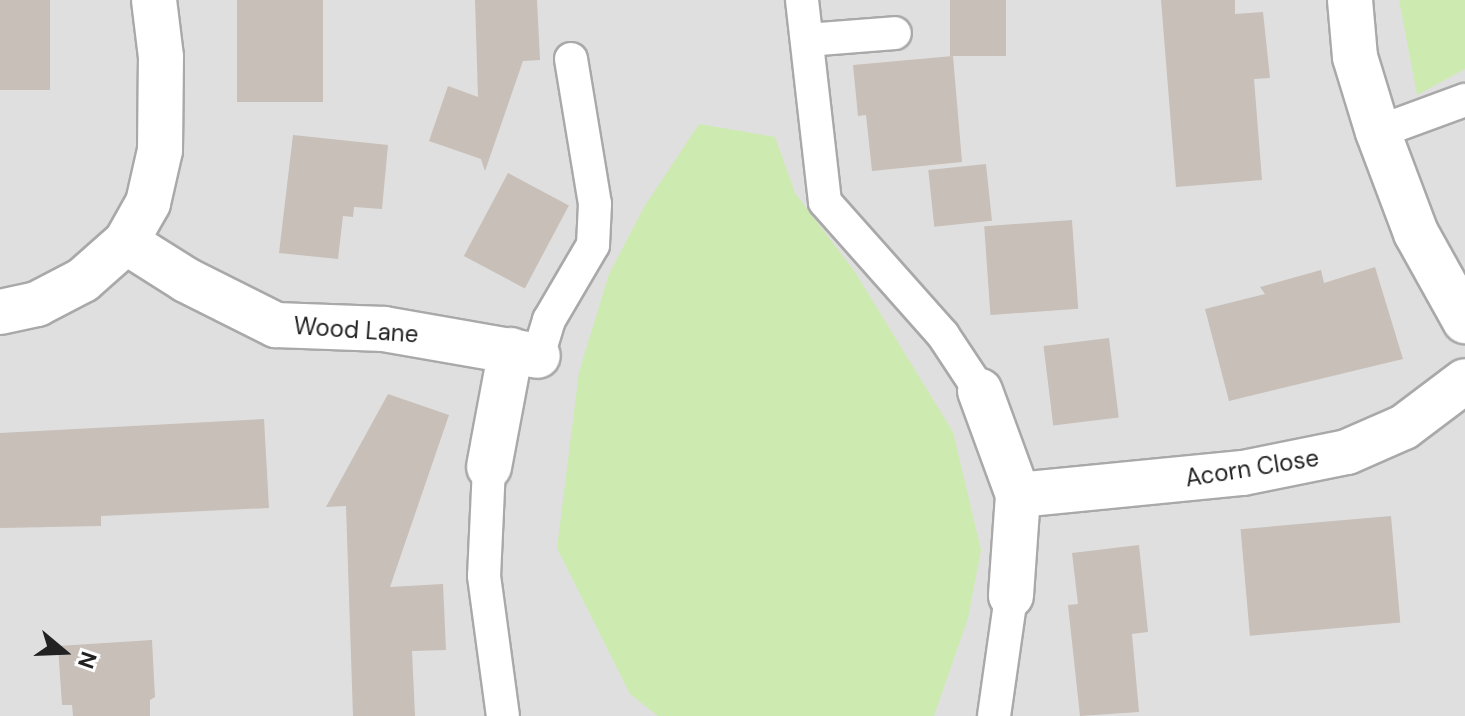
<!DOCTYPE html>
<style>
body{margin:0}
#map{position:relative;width:1465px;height:716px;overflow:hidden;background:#f2efe9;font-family:"DM Sans",sans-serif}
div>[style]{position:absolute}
.residential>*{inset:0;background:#e0dfdf;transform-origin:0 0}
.grass>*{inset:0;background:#cdebb0}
.building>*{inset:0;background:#c7bfb8;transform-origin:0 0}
.roads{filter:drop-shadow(2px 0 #a9a9a9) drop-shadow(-2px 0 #a9a9a9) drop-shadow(0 2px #a9a9a9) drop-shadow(0 -2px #a9a9a9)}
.service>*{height:32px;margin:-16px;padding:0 16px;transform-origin:16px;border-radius:16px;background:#fff}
.minor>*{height:44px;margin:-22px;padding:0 22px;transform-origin:22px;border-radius:22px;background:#fff}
span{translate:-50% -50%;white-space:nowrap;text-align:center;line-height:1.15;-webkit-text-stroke:8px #fff;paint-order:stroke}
.street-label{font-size:24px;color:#222}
.north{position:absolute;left:24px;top:612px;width:80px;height:80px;-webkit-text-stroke:6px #fff;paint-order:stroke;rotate:109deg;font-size:22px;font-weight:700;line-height:32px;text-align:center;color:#222}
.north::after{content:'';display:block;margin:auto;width:28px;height:36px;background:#222;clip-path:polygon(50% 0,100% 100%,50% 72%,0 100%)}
</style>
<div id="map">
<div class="residential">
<i style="left:0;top:0;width:1465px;height:716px"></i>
</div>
<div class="grass">
<i style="clip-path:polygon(1399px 0,1465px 0,1465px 69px,1417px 95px)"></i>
<i style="clip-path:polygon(699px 124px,775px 137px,795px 193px,855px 272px,953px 432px,981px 550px,968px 618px,934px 716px,658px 716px,630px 694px,557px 548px,579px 372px,609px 274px,644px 207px)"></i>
</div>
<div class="building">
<i style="left:0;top:0;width:50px;height:90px"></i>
<i style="left:237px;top:0;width:86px;height:102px"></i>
<i style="clip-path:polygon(475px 0,537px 0,540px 60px,523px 61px,485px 171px,481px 159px,429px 141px,448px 86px,478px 97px)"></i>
<i style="left:950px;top:0;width:56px;height:56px"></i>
<i style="clip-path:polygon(1161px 0,1235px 0,1235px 14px,1263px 12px,1270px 78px,1254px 79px,1262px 180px,1176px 187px)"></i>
<i style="clip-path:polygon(953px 56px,962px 162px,872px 171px,866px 115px,858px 116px,853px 65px)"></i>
<i style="clip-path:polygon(293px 135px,388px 145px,382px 209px,354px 207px,353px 217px,343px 216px,338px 259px,279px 253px)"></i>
<i style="left:986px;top:164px;width:57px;height:58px;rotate:84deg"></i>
<i style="left:508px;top:173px;width:69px;height:94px;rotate:28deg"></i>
<i style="left:1072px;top:220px;width:89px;height:88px;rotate:86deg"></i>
<i style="clip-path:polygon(1375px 267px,1403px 359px,1229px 401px,1205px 309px,1265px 294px,1260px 287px,1321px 270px,1324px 283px)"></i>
<i style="left:1109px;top:338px;width:80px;height:66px;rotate:83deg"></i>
<i style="clip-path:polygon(388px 394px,449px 415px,390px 587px,443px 584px,446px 650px,412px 651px,415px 716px,353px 716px,346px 506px,326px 507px)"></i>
<i style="clip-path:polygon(264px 419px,269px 508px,101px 516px,101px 526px,0 528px,0 433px)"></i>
<i style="left:1391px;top:516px;width:107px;height:151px;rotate:85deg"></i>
<i style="clip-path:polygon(1139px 545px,1148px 632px,1132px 634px,1139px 712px,1080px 716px,1068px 605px,1078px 604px,1072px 553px)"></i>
<i style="clip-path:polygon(152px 640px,155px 697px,150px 700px,150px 716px,73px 716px,72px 705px,62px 705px,58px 646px)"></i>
</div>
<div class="roads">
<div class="service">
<i style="left:802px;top:0;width:203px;rotate:83.5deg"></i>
<i style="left:825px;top:202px;width:178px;rotate:48.4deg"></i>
<i style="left:943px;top:335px;width:67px;rotate:56.5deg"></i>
<i style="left:807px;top:40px;width:88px;rotate:-4.5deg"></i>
<i style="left:1378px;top:132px;width:93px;rotate:-20.2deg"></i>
<i style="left:538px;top:356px;width:38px;rotate:-73deg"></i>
<i style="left:549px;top:320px;width:87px;rotate:-59.6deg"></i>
<i style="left:593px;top:245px;width:41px;rotate:-87.2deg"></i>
<i style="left:595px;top:204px;width:147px;rotate:-99.4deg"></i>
<i style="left:489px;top:467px;width:109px;rotate:92.6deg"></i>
<i style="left:484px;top:576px;width:141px;rotate:82.3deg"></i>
<i style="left:994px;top:716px;width:121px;rotate:-81.9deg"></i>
</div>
<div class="minor">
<i style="left:1350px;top:0;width:57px;rotate:85deg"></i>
<i style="left:1355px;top:57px;width:78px;rotate:73deg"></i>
<i style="left:1378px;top:132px;width:108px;rotate:69.4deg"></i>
<i style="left:1416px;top:233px;width:101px;rotate:60.9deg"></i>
<i style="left:126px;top:242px;width:71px;rotate:32.3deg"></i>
<i style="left:186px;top:280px;width:101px;rotate:26.6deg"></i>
<i style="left:276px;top:325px;width:108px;rotate:2.1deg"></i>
<i style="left:384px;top:329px;width:156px;rotate:9.9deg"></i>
<i style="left:0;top:312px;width:38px;rotate:-12deg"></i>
<i style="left:37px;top:304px;width:52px;rotate:-27.6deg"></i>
<i style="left:83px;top:280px;width:57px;rotate:-41.5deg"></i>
<i style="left:126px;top:242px;width:45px;rotate:-60.6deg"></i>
<i style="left:148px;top:203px;width:54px;rotate:-77.2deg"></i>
<i style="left:160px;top:150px;width:93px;rotate:-89.4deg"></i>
<i style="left:161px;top:57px;width:57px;rotate:-97deg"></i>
<i style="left:980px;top:391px;width:111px;rotate:69.9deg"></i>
<i style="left:1018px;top:495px;width:101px;rotate:94deg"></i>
<i style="left:489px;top:467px;width:119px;rotate:-79.4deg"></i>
<i style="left:1018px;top:495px;width:226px;rotate:-5.6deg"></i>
<i style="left:1243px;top:473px;width:106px;rotate:-11.4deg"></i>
<i style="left:1347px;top:452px;width:62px;rotate:-23.7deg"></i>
<i style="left:1404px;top:427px;width:76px;rotate:-37deg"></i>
</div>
</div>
<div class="street-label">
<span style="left:356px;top:330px;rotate:4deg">Wood Lane</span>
<span style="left:1252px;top:468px;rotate:-9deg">Acorn Close</span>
</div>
<div class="north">N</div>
</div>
